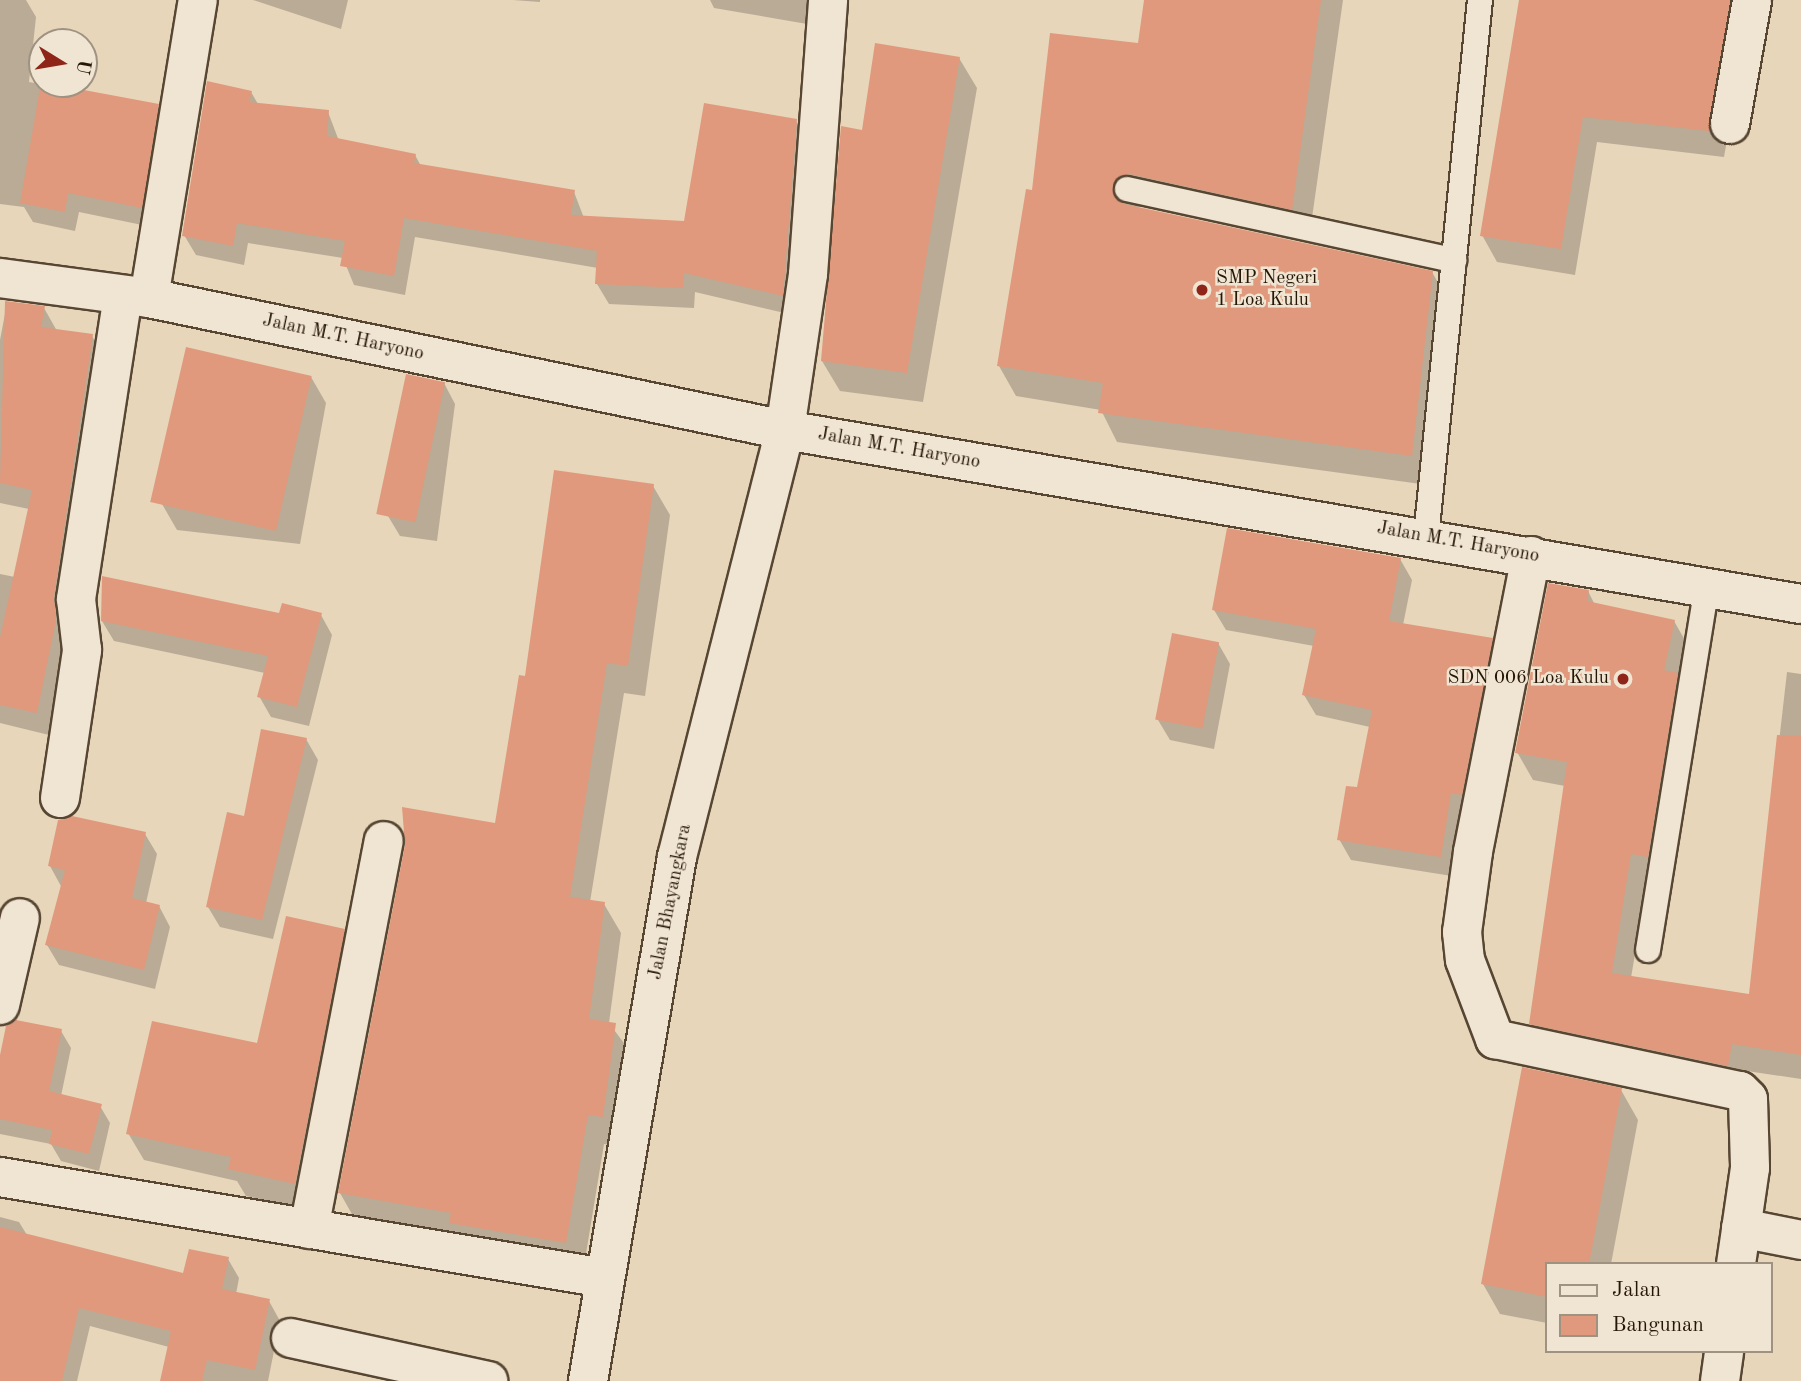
<!DOCTYPE html>
<style>
body{margin:0}
#map{position:relative;width:1801px;height:1381px;overflow:hidden;background:#e8d6bb;font-family:"Old Standard TT",serif}
div>[style]{position:absolute}
.shadow>*{inset:0;background:#0003}
.building>*{inset:0;background:#e0997c;transform-origin:0 0}
.roads{filter:drop-shadow(2px 0 #564632) drop-shadow(-2px 0 #564632) drop-shadow(0 2px #564632) drop-shadow(0 -2px #564632)}
.service>*{height:24px;margin:-12px;padding:0 12px;transform-origin:12px;border-radius:12px;background:#f0e4d3}
.minor>*{height:38px;margin:-19px;padding:0 19px;transform-origin:19px;border-radius:19px;background:#f0e4d3}
.tertiary>*{height:38px;margin:-19px;padding:0 19px;transform-origin:19px;border-radius:19px;background:#f0e4d3}
.dots>*{width:19px;height:19px;translate:-50% -50%;box-sizing:border-box;border:4px solid #f0e4d3;border-radius:50%}
span{translate:-50% -50%;white-space:nowrap;text-align:center;line-height:1.15;-webkit-text-stroke:5px #f0e4d3;paint-order:stroke}
.poi-label{font-size:19px;color:#251605}
.left{translate:0 -50%;text-align:left}
.right{translate:-100% -50%;text-align:right}
.street-label{font-size:19px;color:#251605}
.legend{position:absolute;left:1545px;top:1262px;width:228px;height:91px;box-sizing:border-box;background:#f0e4d3;border:2px solid #9f9281;margin:0;padding:9px 12px;list-style:none;font-size:21px;color:#251605}
.legend li{display:flex;align-items:center;gap:14px;height:35px}
.legend b{width:35px;border:2px solid #9f9281}
.north{position:absolute;left:28px;top:28px;width:70px;height:70px;box-sizing:border-box;background:#f0e4d3;border:2px solid #9f9281;border-radius:50%;rotate:101deg;font-size:19px;font-weight:700;line-height:28px;text-align:center;color:#251605}
.north::after{content:'';display:block;margin:auto;width:24px;height:32px;background:#8f2418;clip-path:polygon(50% 0,100% 100%,50% 72%,0 100%)}
</style>
<div id="map">
<div class="shadow">
<i style="clip-path:polygon(0 0,26px 0,36px 17px,29px 82px,158px 106px,169px 126px,152px 227px,79px 212px,75px 231px,33px 222px,24px 207px,0 204px)"></i>
<i style="clip-path:polygon(253px 0,348px 0,341px 29px)"></i>
<i style="clip-path:polygon(513px 0,540px 0,540px 2px)"></i>
<i style="clip-path:polygon(710px 0,818px 0,813px 25px,714px 8px)"></i>
<i style="clip-path:polygon(1145px 0,1343px 0,1309px 239px,1148px 204px,1136px 208px,1432px 272px,1449px 302px,1428px 485px,1117px 442px,1101px 410px,1016px 396px,999px 366px,1034px 192px,1139px 45px)"></i>
<i style="clip-path:polygon(1521px 0,1752px 0,1724px 157px,1597px 142px,1575px 275px,1497px 262px,1482px 235px)"></i>
<i style="clip-path:polygon(959px 58px,977px 88px,923px 402px,840px 391px,822px 361px,863px 132px)"></i>
<i style="clip-path:polygon(251px 92px,258px 104px,328px 112px,339px 141px,415px 155px,421px 166px,574px 192px,584px 218px,685px 223px,796px 121px,808px 141px,793px 315px,695px 292px,694px 308px,609px 304px,597px 284px,598px 268px,415px 237px,405px 295px,354px 285px,343px 258px,248px 243px,244px 265px,196px 255px,184px 235px)"></i>
<i style="clip-path:polygon(7px 303px,44px 308px,57px 331px,92px 336px,105px 359px,69px 644px,49px 735px,0 723px,0 574px,15px 577px,29px 509px,0 503px,0 340px)"></i>
<i style="clip-path:polygon(311px 377px,326px 403px,300px 544px,177px 530px,162px 504px)"></i>
<i style="clip-path:polygon(444px 383px,455px 404px,437px 541px,400px 536px,388px 516px)"></i>
<i style="clip-path:polygon(653px 486px,670px 515px,645px 696px,624px 693px,590px 902px,604px 904px,621px 933px,609px 1023px,632px 1054px,619px 1147px,604px 1144px,583px 1272px,357px 1223px,340px 1193px,497px 825px,526px 678px)"></i>
<i style="clip-path:polygon(1400px 559px,1412px 580px,1403px 625px,1492px 639px,1503px 660px,1452px 876px,1351px 860px,1339px 839px,1358px 789px,1370px 727px,1316px 715px,1304px 695px,1314px 646px,1226px 630px,1214px 610px)"></i>
<i style="clip-path:polygon(1588px 591px,1595px 605px,1674px 621px,1690px 649px,1663px 884px,1647px 881px,1631px 978px,1750px 996px,1787px 672px,1801px 674px,1801px 1079px,1747px 1071px,1743px 1093px,1547px 1052px,1531px 1024px,1565px 786px,1533px 780px,1517px 752px)"></i>
<i style="clip-path:polygon(321px 615px,332px 635px,309px 726px,271px 717px,259px 696px,265px 673px,114px 641px,102px 621px)"></i>
<i style="clip-path:polygon(1218px 643px,1230px 664px,1214px 749px,1170px 740px,1158px 720px)"></i>
<i style="clip-path:polygon(306px 739px,318px 760px,273px 939px,220px 927px,208px 907px,245px 818px)"></i>
<i style="clip-path:polygon(145px 834px,157px 854px,146px 903px,159px 906px,170px 927px,155px 989px,59px 965px,47px 945px,62px 888px,50px 866px)"></i>
<i style="clip-path:polygon(344px 931px,359px 958px,310px 1210px,246px 1196px,237px 1181px,144px 1160px,128px 1133px,259px 1045px)"></i>
<i style="clip-path:polygon(61px 1031px,71px 1048px,61px 1096px,100px 1106px,110px 1123px,99px 1171px,61px 1161px,51px 1144px,0 1134px,0 1064px)"></i>
<i style="clip-path:polygon(1621px 1090px,1638px 1120px,1611px 1264px,1547px 1264px,1547px 1323px,1500px 1314px,1483px 1284px)"></i>
<i style="clip-path:polygon(0 1217px,19px 1222px,27px 1235px,185px 1276px,228px 1259px,239px 1278px,236px 1294px,269px 1301px,280px 1321px,268px 1381px,162px 1381px,169px 1347px,90px 1326px,77px 1381px,0 1381px)"></i>
</div>
<div class="building">
<i style="clip-path:polygon(1144px 0,1321px 0,1292px 210px,1130px 174px,1117px 179px,1113px 193px,1124px 204px,1433px 271px,1412px 456px,1098px 413px,1103px 383px,997px 366px,1026px 189px,1032px 190px,1050px 33px,1138px 43px)"></i>
<i style="clip-path:polygon(1519px 0,1730px 0,1709px 131px,1583px 117px,1561px 249px,1480px 236px)"></i>
<i style="clip-path:polygon(875px 43px,960px 57px,907px 373px,821px 361px,841px 126px,862px 130px)"></i>
<i style="clip-path:polygon(207px 81px,252px 91px,249px 102px,329px 110px,327px 136px,416px 154px,414px 163px,575px 190px,571px 215px,684px 221px,704px 103px,797px 119px,783px 296px,684px 273px,683px 288px,595px 284px,597px 251px,404px 218px,394px 276px,340px 266px,345px 241px,237px 223px,233px 246px,182px 236px)"></i>
<i style="clip-path:polygon(41px 82px,159px 104px,142px 208px,68px 193px,65px 212px,20px 203px)"></i>
<i style="clip-path:polygon(5px 301px,45px 306px,41px 327px,93px 334px,54px 596px,56px 620px,37px 713px,0 705px,0 638px,32px 490px,0 483px)"></i>
<i style="left:186px;top:347px;width:129px;height:159px;rotate:13deg"></i>
<i style="left:406px;top:374px;width:40px;height:143px;rotate:12deg"></i>
<i style="clip-path:polygon(554px 470px,654px 484px,628px 666px,607px 663px,570px 897px,605px 902px,589px 1019px,616px 1023px,603px 1117px,588px 1115px,566px 1243px,449px 1223px,451px 1213px,338px 1193px,405px 845px,402px 807px,495px 823px,519px 675px,525px 676px)"></i>
<i style="clip-path:polygon(1227px 528px,1401px 558px,1389px 621px,1493px 638px,1462px 795px,1451px 793px,1441px 857px,1337px 840px,1346px 786px,1357px 787px,1372px 710px,1302px 695px,1316px 629px,1212px 610px)"></i>
<i style="clip-path:polygon(102px 576px,279px 613px,282px 603px,322px 613px,297px 707px,257px 697px,268px 656px,101px 621px)"></i>
<i style="clip-path:polygon(1548px 583px,1589px 590px,1587px 601px,1675px 620px,1664px 670px,1678px 673px,1648px 857px,1631px 854px,1612px 973px,1749px 994px,1777px 735px,1801px 736px,1801px 1055px,1732px 1044px,1728px 1066px,1529px 1024px,1567px 762px,1515px 753px)"></i>
<i style="left:1172px;top:633px;width:48px;height:88px;rotate:11deg"></i>
<i style="clip-path:polygon(261px 729px,307px 738px,262px 920px,206px 907px,227px 812px,244px 816px)"></i>
<i style="clip-path:polygon(72px 816px,146px 832px,132px 898px,160px 905px,144px 970px,45px 945px,65px 870px,48px 866px,58px 820px)"></i>
<i style="clip-path:polygon(286px 916px,345px 929px,295px 1184px,228px 1169px,231px 1157px,126px 1134px,152px 1021px,257px 1043px)"></i>
<i style="clip-path:polygon(16px 1020px,62px 1029px,49px 1091px,102px 1104px,89px 1154px,49px 1144px,52px 1130px,0 1119px,0 1055px,6px 1026px)"></i>
<i style="clip-path:polygon(1522px 1067px,1622px 1088px,1589px 1264px,1547px 1264px,1547px 1297px,1481px 1284px)"></i>
<i style="clip-path:polygon(0 1227px,183px 1273px,189px 1249px,229px 1257px,222px 1289px,270px 1299px,255px 1370px,207px 1360px,202px 1381px,160px 1381px,171px 1331px,79px 1308px,62px 1381px,0 1381px)"></i>
</div>
<div class="roads">
<div class="service">
<i style="left:1127px;top:189px;width:335px;rotate:12.3deg"></i>
<i style="left:1426px;top:537px;width:540px;rotate:-84.26deg"></i>
<i style="left:1648px;top:950px;width:368px;rotate:-80.8deg"></i>
</div>
<div class="minor">
<i style="left:1730px;top:124px;width:126px;rotate:-79.9deg"></i>
<i style="left:149px;top:298px;width:302px;rotate:-80.7deg"></i>
<i style="left:1531px;top:556px;width:302px;rotate:101.1deg"></i>
<i style="left:1473px;top:852px;width:81px;rotate:97.8deg"></i>
<i style="left:1462px;top:932px;width:28px;rotate:84deg"></i>
<i style="left:1465px;top:960px;width:85px;rotate:69.2deg"></i>
<i style="left:1495px;top:1039px;width:250px;rotate:12deg"></i>
<i style="left:1740px;top:1091px;width:11px;rotate:45deg"></i>
<i style="left:1748px;top:1099px;width:69px;rotate:88.3deg"></i>
<i style="left:1750px;top:1168px;width:97px;rotate:98.3deg"></i>
<i style="left:60px;top:798px;width:150px;rotate:-81.5deg"></i>
<i style="left:82px;top:650px;width:51px;rotate:-96.7deg"></i>
<i style="left:76px;top:599px;width:307px;rotate:-81.2deg"></i>
<i style="left:0;top:1005px;width:89px;rotate:-77.1deg"></i>
<i style="left:0;top:1177px;width:612px;rotate:9.49deg"></i>
<i style="left:1741px;top:1228px;width:61px;rotate:11.3deg"></i>
<i style="left:309px;top:1229px;width:395px;rotate:-79.1deg"></i>
<i style="left:291px;top:1338px;width:202px;rotate:12.3deg"></i>
<i style="left:588px;top:1381px;width:532px;rotate:-80.36deg"></i>
<i style="left:677px;top:857px;width:440px;rotate:-75.8deg"></i>
<i style="left:785px;top:430px;width:158px;rotate:-81.6deg"></i>
<i style="left:808px;top:274px;width:275px;rotate:-85.8deg"></i>
<i style="left:1720px;top:1381px;width:30px;rotate:-82deg"></i>
</div>
<div class="tertiary">
<i style="left:0;top:278px;width:150px;rotate:7.6deg"></i>
<i style="left:149px;top:298px;width:650px;rotate:11.73deg"></i>
<i style="left:785px;top:430px;width:1031px;rotate:9.72deg"></i>
</div>
</div>
<div class="dots">
<i style="left:1202px;top:290px;background:#8f2418"></i>
<i style="left:1623px;top:679px;background:#8f2418"></i>
</div>
<div class="poi-label">
<span class="left" style="left:1216px;top:290px">SMP Negeri<br>1 Loa Kulu</span>
<span class="right" style="left:1609px;top:679px">SDN 006 Loa Kulu</span>
</div>
<div class="street-label">
<span style="left:343px;top:338px;rotate:12deg">Jalan M.T. Haryono</span>
<span style="left:899px;top:449px;rotate:10deg">Jalan M.T. Haryono</span>
<span style="left:1458px;top:543px;rotate:10deg">Jalan M.T. Haryono</span>
<span style="left:671px;top:902px;rotate:-79deg">Jalan Bhayangkara</span>
</div>
<ul class="legend">
<li><b style="height:9px;background:#f0e4d3"></b>Jalan</li>
<li><b style="height:19px;background:#e0997c"></b>Bangunan</li>
</ul>
<div class="north">U</div>
</div>
